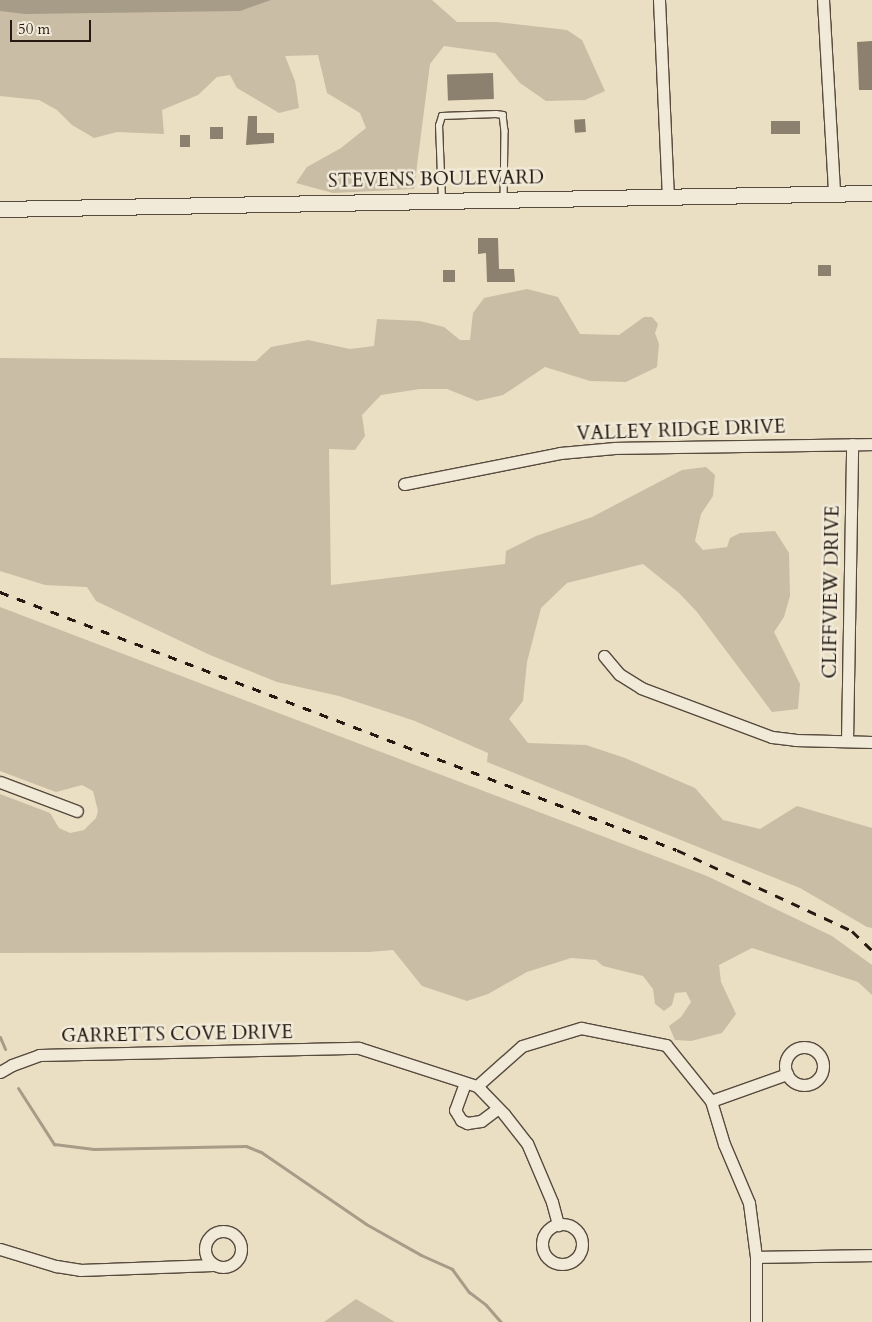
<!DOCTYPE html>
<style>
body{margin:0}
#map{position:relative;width:872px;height:1322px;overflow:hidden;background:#eadfc3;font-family:Cardo,serif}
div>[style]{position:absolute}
.green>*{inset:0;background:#c9bda5}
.water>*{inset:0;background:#a79c87}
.stream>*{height:3px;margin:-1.5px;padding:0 1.5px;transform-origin:1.5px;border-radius:1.5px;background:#a79c87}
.building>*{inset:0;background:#8c806e;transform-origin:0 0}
.roads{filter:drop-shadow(1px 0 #574a3e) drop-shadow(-1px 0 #574a3e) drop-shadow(0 1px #574a3e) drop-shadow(0 -1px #574a3e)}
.lane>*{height:5.5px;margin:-2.75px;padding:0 2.75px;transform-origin:2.75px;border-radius:2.75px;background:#f1ead8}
.street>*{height:11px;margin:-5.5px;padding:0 5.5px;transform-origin:5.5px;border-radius:5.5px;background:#f1ead8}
.street>.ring{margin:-5.5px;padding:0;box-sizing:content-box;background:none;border:11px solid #f1ead8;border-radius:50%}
.secondary>*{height:15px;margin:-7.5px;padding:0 7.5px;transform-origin:7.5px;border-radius:7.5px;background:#f1ead8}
.rail>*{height:3px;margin-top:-1.5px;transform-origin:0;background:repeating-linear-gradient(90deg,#261912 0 9px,transparent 0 18px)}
span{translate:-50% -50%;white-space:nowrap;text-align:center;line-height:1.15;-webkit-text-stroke:5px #f1ead8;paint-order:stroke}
.street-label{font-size:19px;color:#261912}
.scale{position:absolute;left:10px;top:20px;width:81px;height:22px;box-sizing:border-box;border:2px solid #261912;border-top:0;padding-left:6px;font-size:15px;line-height:18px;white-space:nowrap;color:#261912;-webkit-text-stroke:4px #f1ead8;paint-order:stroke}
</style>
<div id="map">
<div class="green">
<i style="clip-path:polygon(0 0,432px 0,457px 22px,497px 22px,567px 30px,582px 40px,605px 91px,585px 100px,546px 101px,520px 83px,495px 53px,444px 46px,430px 64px,414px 189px,333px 193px,296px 183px,307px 167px,341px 148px,366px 128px,360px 113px,327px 93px,318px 55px,285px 56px,295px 81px,299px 108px,279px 113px,237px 88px,230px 75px,217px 77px,198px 95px,162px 110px,164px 134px,117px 132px,94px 138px,72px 125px,57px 110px,39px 100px,0 96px)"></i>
<i style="clip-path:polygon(527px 289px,558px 297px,580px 334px,619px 335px,644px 317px,652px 317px,658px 324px,655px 333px,659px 344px,657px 367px,626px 382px,590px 381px,545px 367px,503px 395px,477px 401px,447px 389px,420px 389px,381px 395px,362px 415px,365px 436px,355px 450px,329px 449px,331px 585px,505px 564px,506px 551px,536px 536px,592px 517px,682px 470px,706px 467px,715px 475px,713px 496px,701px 514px,695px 541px,703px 550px,727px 547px,730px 538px,740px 533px,775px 531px,789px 553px,790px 596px,784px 617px,774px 632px,800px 684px,798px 709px,772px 712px,697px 612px,679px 593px,643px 564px,567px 583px,541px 608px,527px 662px,523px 701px,509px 719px,528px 743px,586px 745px,625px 758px,695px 788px,723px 820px,760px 829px,797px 806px,872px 828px,872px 928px,867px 927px,800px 888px,487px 762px,488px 753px,415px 721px,339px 696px,277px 682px,210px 655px,96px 601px,87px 587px,45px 585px,0 571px,0 358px,256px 361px,271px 347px,308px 340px,350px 349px,374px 346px,377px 319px,420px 321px,444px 327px,460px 340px,470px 340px,473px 313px,484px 298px)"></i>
<i style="clip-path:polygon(0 607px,707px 876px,832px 936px,872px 965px,872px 995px,858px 982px,752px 948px,719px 965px,721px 982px,736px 1014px,722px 1033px,691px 1041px,675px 1040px,669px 1026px,681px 1017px,691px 1002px,686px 992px,675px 993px,672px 1005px,664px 1011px,655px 1004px,653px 989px,643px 976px,603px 966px,596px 960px,571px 958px,527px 972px,488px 994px,467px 1001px,422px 986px,393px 950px,369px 952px,0 953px,0 794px,50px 813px,59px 828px,70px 833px,84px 830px,96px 818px,98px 811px,93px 791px,82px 785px,56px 792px,0 771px)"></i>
<i style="clip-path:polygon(356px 1299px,395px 1322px,324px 1322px)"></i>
</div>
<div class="water">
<i style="clip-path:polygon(0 0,271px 0,240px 11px,25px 14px,0 11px)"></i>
</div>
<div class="stream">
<i style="left:0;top:1037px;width:13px;rotate:67deg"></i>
<i style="left:18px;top:1088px;width:67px;rotate:57.3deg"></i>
<i style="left:54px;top:1144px;width:40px;rotate:7.1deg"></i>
<i style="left:94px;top:1149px;width:152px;rotate:-1.1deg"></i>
<i style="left:246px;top:1146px;width:16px;rotate:22deg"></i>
<i style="left:261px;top:1152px;width:127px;rotate:34.4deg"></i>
<i style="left:366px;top:1224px;width:63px;rotate:29.4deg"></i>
<i style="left:421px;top:1255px;width:34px;rotate:24deg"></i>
<i style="left:452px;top:1269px;width:29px;rotate:54deg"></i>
<i style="left:469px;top:1292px;width:21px;rotate:37deg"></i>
<i style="left:486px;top:1305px;width:23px;rotate:49deg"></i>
</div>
<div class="building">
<i style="clip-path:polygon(872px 41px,872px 90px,859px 90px,857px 42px)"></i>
<i style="left:493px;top:73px;width:26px;height:46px;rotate:88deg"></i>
<i style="clip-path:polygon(248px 116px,257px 116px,257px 133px,274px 133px,274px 143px,246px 145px)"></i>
<i style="left:585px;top:119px;width:13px;height:11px;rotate:86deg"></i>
<i style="left:800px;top:121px;width:13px;height:29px;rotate:90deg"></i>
<i style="left:210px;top:127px;width:13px;height:12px"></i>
<i style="left:190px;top:135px;width:12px;height:10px;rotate:90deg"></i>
<i style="clip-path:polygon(478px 238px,498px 238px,499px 269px,514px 269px,515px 282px,487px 282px,486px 253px,478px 254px)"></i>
<i style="left:818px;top:265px;width:13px;height:11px"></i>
<i style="left:443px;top:270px;width:12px;height:12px"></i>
</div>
<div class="roads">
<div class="lane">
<i style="left:442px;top:200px;width:74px;rotate:-92.3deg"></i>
<i style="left:439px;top:126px;width:10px;rotate:-73deg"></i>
<i style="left:442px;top:116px;width:54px;rotate:-2.1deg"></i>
<i style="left:496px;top:114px;width:7px;rotate:8deg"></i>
<i style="left:503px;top:115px;width:16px;rotate:83deg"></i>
<i style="left:505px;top:131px;width:68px;rotate:90.8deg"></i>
</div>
<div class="street">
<i style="left:659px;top:0;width:196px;rotate:87.4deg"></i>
<i style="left:823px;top:0;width:193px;rotate:86.7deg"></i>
<i style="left:404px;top:484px;width:159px;rotate:-11.2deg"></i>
<i style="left:560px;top:453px;width:55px;rotate:-5.2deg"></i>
<i style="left:615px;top:448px;width:257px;rotate:-0.9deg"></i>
<i style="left:604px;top:656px;width:23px;rotate:50deg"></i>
<i style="left:619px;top:674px;width:26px;rotate:32deg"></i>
<i style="left:641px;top:688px;width:140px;rotate:20.5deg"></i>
<i style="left:772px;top:737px;width:23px;rotate:7deg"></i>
<i style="left:795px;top:740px;width:77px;rotate:1.5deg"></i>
<i style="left:847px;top:741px;width:297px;rotate:-89deg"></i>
<i style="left:0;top:782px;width:82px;rotate:20.6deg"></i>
<i class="ring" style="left:785px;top:1047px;width:27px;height:27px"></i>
<i style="left:0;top:1072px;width:14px;rotate:-30deg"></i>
<i style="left:12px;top:1065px;width:29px;rotate:-20deg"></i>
<i style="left:39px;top:1055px;width:320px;rotate:-1.3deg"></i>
<i style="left:359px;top:1048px;width:124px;rotate:17.9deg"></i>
<i style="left:477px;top:1086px;width:60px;rotate:-41.6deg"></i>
<i style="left:522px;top:1046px;width:62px;rotate:-17deg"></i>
<i style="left:581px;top:1028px;width:87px;rotate:11.3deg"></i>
<i style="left:666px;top:1045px;width:72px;rotate:51.2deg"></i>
<i style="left:711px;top:1101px;width:45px;rotate:73.2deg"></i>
<i style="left:724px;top:1144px;width:64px;rotate:67deg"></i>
<i style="left:749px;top:1203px;width:54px;rotate:82.6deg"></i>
<i style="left:756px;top:1257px;width:65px;rotate:90deg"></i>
<i style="left:465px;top:1083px;width:29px;rotate:110deg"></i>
<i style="left:455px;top:1110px;width:12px;rotate:59deg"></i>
<i style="left:461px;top:1120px;width:7px;rotate:27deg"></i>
<i style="left:467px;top:1123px;width:14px;rotate:-8deg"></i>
<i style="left:481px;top:1121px;width:21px;rotate:-37deg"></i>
<i style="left:477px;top:1086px;width:39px;rotate:46deg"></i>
<i style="left:504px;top:1114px;width:37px;rotate:52deg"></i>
<i style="left:527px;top:1143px;width:64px;rotate:67deg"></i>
<i style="left:552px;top:1202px;width:24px;rotate:75deg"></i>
<i style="left:711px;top:1101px;width:81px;rotate:-19.6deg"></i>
<i class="ring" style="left:542px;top:1224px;width:29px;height:29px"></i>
<i class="ring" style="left:205px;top:1231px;width:25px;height:25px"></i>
<i style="left:0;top:1249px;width:59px;rotate:16.9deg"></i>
<i style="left:56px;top:1266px;width:24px;rotate:9deg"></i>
<i style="left:80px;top:1270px;width:133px;rotate:-2.2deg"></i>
<i style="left:756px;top:1257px;width:116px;rotate:-1deg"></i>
</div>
<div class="secondary">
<i style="left:0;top:209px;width:872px;rotate:-1.05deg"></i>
</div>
</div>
<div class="rail">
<i style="left:0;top:592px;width:724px;rotate:20.86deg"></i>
<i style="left:677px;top:850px;width:193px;rotate:24.8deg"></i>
<i style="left:852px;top:931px;width:28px;rotate:44deg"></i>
</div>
<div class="street-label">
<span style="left:436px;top:180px;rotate:-1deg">STEVENS BOULEVARD</span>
<span style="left:681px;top:431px;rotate:-2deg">VALLEY RIDGE DRIVE</span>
<span style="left:832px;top:592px;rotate:-89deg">CLIFFVIEW DRIVE</span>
<span style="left:177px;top:1035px;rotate:-1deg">GARRETTS COVE DRIVE</span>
</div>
<div class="scale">50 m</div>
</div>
